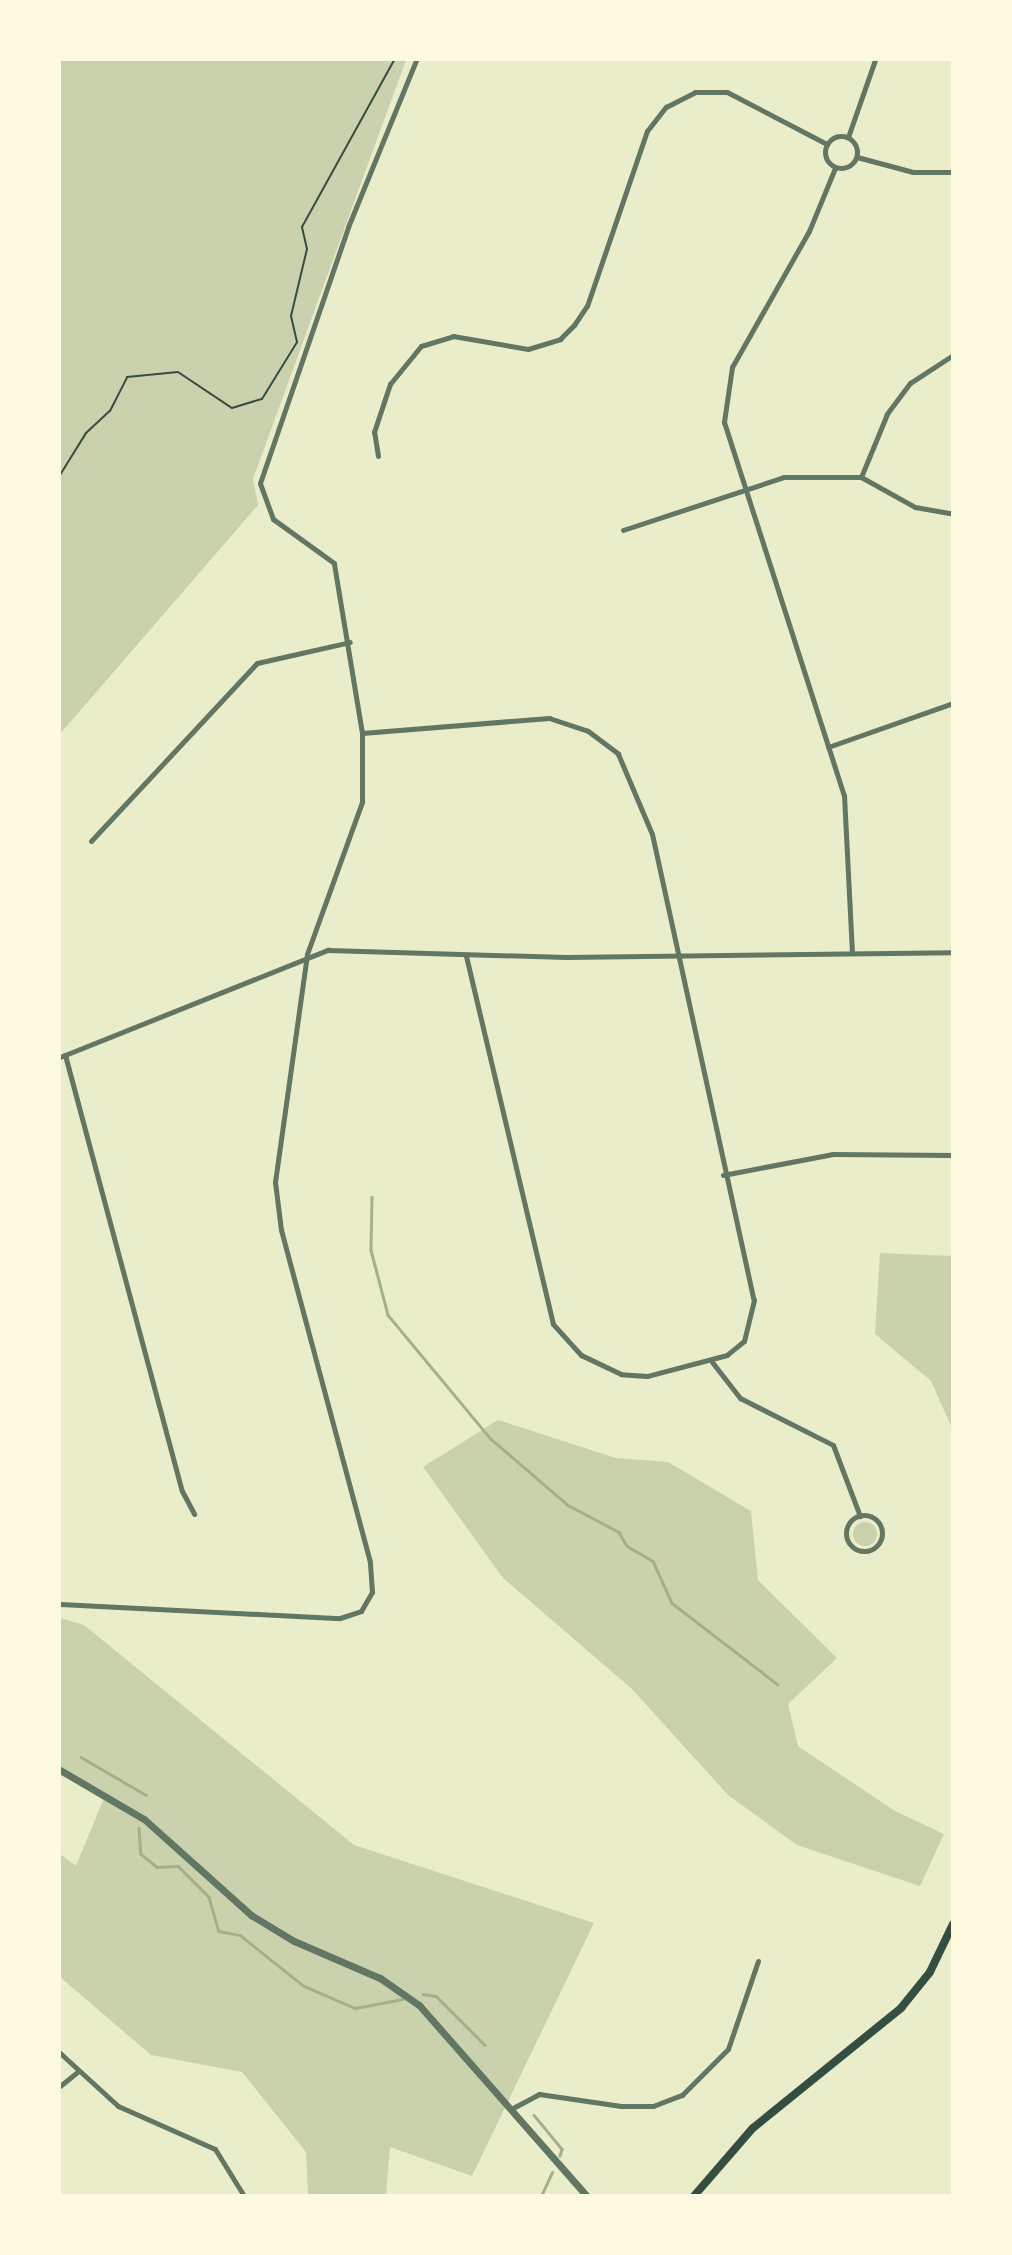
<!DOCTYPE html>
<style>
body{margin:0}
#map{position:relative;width:1012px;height:2255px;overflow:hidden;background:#e9edc9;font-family:"Source Sans 3",sans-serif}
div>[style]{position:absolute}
.green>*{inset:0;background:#cad2ad}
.round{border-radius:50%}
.stream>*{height:2.5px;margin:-1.25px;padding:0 1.25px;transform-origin:1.25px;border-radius:1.25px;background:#a3b18a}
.path>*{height:2px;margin:-1px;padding:0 1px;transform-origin:1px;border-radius:1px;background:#344e41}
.minor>*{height:5px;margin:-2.5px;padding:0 2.5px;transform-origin:2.5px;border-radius:2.5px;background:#617663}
.minor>.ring{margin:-2.5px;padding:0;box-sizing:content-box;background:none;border:5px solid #617663;border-radius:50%}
.tertiary>*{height:7px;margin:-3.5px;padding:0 3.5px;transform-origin:3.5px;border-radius:3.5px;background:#617663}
.secondary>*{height:8px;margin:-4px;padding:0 4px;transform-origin:4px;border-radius:4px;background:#344e41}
span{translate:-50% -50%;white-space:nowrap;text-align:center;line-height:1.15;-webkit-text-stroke:5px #fefae0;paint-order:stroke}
.frame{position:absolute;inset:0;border:61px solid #fefae0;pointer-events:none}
</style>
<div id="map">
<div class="green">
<i style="clip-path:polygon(60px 60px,406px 60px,253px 479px,258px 505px,60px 734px)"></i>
<i style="clip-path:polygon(880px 1253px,952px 1256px,952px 1428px,931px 1381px,875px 1334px)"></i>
<i style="clip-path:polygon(498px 1420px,616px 1458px,668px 1462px,751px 1511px,758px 1580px,837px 1658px,788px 1704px,798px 1746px,895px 1811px,944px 1834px,920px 1886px,797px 1845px,728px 1795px,632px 1689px,503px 1578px,423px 1467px)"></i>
<i class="round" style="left:853px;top:1522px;width:24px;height:24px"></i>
<i style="clip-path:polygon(60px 1618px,84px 1625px,354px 1845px,594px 1923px,472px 2176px,390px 2147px,386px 2195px,308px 2195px,306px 2152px,242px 2072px,151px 2055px,60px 1977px,60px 1854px,76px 1866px,106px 1793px,60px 1768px)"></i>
</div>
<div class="stream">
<i style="left:372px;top:1197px;width:53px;rotate:91.1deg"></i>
<i style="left:371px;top:1250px;width:67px;rotate:75.3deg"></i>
<i style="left:388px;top:1315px;width:160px;rotate:50.3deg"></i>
<i style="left:490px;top:1438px;width:103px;rotate:40.7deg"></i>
<i style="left:568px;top:1505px;width:58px;rotate:27.9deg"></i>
<i style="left:619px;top:1532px;width:16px;rotate:60deg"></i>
<i style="left:627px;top:1546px;width:30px;rotate:30deg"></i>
<i style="left:653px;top:1561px;width:46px;rotate:65.7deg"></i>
<i style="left:672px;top:1603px;width:133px;rotate:37.6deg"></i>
<i style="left:81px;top:1757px;width:75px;rotate:30.3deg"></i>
<i style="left:139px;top:1828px;width:26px;rotate:86deg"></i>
<i style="left:141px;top:1854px;width:21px;rotate:39deg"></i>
<i style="left:157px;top:1867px;width:21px;rotate:-3deg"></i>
<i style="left:178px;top:1866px;width:44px;rotate:45deg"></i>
<i style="left:209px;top:1897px;width:35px;rotate:74deg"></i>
<i style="left:219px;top:1931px;width:21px;rotate:11deg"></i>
<i style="left:240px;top:1935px;width:82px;rotate:38.6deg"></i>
<i style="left:304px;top:1986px;width:56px;rotate:23.3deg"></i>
<i style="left:355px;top:2008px;width:48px;rotate:-10.8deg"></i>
<i style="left:423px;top:1994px;width:13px;rotate:9deg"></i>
<i style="left:436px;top:1996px;width:69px;rotate:45deg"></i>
<i style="left:534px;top:2115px;width:44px;rotate:50.5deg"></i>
<i style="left:562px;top:2149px;width:7px;rotate:106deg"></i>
<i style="left:541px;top:2196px;width:26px;rotate:-65deg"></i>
</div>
<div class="path">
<i style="left:60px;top:475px;width:49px;rotate:-58.2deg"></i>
<i style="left:86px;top:433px;width:33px;rotate:-43deg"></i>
<i style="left:110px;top:411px;width:38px;rotate:-63deg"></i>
<i style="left:127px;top:377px;width:51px;rotate:-5.6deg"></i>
<i style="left:178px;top:372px;width:65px;rotate:33.7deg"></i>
<i style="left:232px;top:408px;width:31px;rotate:-17deg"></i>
<i style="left:262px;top:399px;width:67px;rotate:-58.4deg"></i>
<i style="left:297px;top:342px;width:27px;rotate:-103deg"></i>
<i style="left:291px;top:316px;width:69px;rotate:-76.6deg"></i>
<i style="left:307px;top:249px;width:23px;rotate:-103deg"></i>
<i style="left:302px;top:227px;width:191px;rotate:-61.1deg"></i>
</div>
<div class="minor">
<i class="ring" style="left:825px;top:136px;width:27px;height:27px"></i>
<i style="left:848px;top:137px;width:82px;rotate:-70.7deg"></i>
<i style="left:857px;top:157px;width:58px;rotate:15deg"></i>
<i style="left:913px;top:172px;width:40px"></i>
<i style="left:835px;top:168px;width:68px;rotate:112.4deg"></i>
<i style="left:809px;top:231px;width:156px;rotate:119.5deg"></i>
<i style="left:732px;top:367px;width:56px;rotate:98.3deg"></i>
<i style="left:724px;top:422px;width:392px;rotate:72.2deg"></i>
<i style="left:844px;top:795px;width:156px;rotate:87.1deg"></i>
<i style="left:953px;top:355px;width:51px;rotate:146.9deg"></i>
<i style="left:910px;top:383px;width:39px;rotate:127deg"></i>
<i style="left:887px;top:414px;width:68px;rotate:112.4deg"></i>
<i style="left:861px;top:477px;width:62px;rotate:29.1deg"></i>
<i style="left:915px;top:507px;width:39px;rotate:10deg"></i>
<i style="left:378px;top:456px;width:24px;rotate:-99deg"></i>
<i style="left:374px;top:432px;width:51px;rotate:-71.6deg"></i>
<i style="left:390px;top:384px;width:49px;rotate:-50.8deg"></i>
<i style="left:421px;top:346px;width:34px;rotate:-17deg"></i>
<i style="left:453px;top:336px;width:76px;rotate:9.8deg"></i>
<i style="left:528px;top:349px;width:34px;rotate:-17deg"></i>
<i style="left:560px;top:339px;width:20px;rotate:-45deg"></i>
<i style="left:574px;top:325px;width:23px;rotate:-56deg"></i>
<i style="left:587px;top:306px;width:185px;rotate:-71.1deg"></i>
<i style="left:647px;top:131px;width:31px;rotate:-52deg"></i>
<i style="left:666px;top:107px;width:33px;rotate:-27deg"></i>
<i style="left:695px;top:92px;width:32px"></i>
<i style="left:727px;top:92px;width:113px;rotate:27.5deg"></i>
<i style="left:623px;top:530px;width:169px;rotate:-18.2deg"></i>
<i style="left:784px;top:477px;width:77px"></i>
<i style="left:362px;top:733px;width:188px;rotate:-4.6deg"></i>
<i style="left:549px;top:718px;width:41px;rotate:18.4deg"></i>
<i style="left:588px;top:731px;width:38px;rotate:37deg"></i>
<i style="left:618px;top:754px;width:87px;rotate:67deg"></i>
<i style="left:652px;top:834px;width:477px;rotate:77.7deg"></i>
<i style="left:754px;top:1300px;width:42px;rotate:103.7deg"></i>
<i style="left:744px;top:1341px;width:22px;rotate:141deg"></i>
<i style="left:727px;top:1355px;width:83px;rotate:165.3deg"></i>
<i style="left:647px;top:1376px;width:26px;rotate:-176deg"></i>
<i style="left:621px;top:1374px;width:44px;rotate:-154.6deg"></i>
<i style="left:581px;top:1355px;width:42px;rotate:-132.1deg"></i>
<i style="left:553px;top:1324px;width:378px;rotate:-103.3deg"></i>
<i style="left:828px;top:747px;width:133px;rotate:-19.4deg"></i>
<i style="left:91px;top:841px;width:243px;rotate:-47deg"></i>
<i style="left:257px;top:663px;width:95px;rotate:-12.7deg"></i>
<i style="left:65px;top:1055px;width:451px;rotate:75deg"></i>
<i style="left:182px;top:1491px;width:26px;rotate:62deg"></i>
<i style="left:60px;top:1057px;width:289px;rotate:-21.8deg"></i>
<i style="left:328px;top:950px;width:238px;rotate:1.7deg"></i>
<i style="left:566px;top:957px;width:387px;rotate:-0.7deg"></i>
<i style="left:723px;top:1175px;width:112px;rotate:-10.8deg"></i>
<i style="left:833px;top:1154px;width:120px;rotate:0.5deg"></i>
<i style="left:712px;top:1362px;width:46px;rotate:52.1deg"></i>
<i style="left:740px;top:1398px;width:104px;rotate:26.8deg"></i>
<i style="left:833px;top:1445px;width:76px;rotate:69.2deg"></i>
<i class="ring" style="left:846px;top:1515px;width:31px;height:31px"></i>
<i style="left:60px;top:1604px;width:280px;rotate:2.9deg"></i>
<i style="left:340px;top:1618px;width:22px;rotate:-18deg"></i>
<i style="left:361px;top:1611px;width:22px;rotate:-60deg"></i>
<i style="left:372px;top:1592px;width:30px;rotate:-94deg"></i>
<i style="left:370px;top:1562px;width:344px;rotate:-105deg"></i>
<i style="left:281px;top:1230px;width:48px;rotate:-97.1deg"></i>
<i style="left:275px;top:1182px;width:230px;rotate:-82deg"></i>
<i style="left:307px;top:954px;width:162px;rotate:-70.1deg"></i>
<i style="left:362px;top:802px;width:69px;rotate:-90deg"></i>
<i style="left:362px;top:733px;width:172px;rotate:-99.4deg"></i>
<i style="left:334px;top:563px;width:75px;rotate:-144.2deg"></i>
<i style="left:273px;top:519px;width:38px;rotate:-110deg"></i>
<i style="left:260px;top:483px;width:271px;rotate:-71deg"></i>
<i style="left:348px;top:227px;width:180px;rotate:-67.8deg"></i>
<i style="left:60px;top:2053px;width:79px;rotate:42.4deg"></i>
<i style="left:118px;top:2106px;width:106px;rotate:23.9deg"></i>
<i style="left:215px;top:2149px;width:55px;rotate:58.3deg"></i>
<i style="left:60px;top:2086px;width:22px;rotate:-39deg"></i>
<i style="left:511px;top:2109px;width:32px;rotate:-28deg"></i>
<i style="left:539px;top:2094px;width:83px;rotate:8.3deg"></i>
<i style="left:621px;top:2106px;width:32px"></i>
<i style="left:653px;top:2106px;width:31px;rotate:-21deg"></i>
<i style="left:682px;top:2095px;width:65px;rotate:-45deg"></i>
<i style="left:728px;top:2049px;width:93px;rotate:-71.2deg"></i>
</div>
<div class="tertiary">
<i style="left:60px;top:1770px;width:97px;rotate:30.3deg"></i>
<i style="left:144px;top:1819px;width:144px;rotate:41.9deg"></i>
<i style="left:251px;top:1915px;width:50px;rotate:31.2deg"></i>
<i style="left:294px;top:1941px;width:94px;rotate:23.3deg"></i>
<i style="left:380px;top:1978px;width:47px;rotate:34.7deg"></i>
<i style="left:419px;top:2005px;width:254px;rotate:48.7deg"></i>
</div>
<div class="secondary">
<i style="left:694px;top:2196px;width:90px;rotate:-49.1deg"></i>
<i style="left:753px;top:2128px;width:191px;rotate:-39deg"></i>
<i style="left:901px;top:2008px;width:46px;rotate:-51.1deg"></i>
<i style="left:930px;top:1972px;width:53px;rotate:-64.4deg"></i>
</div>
<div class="frame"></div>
</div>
